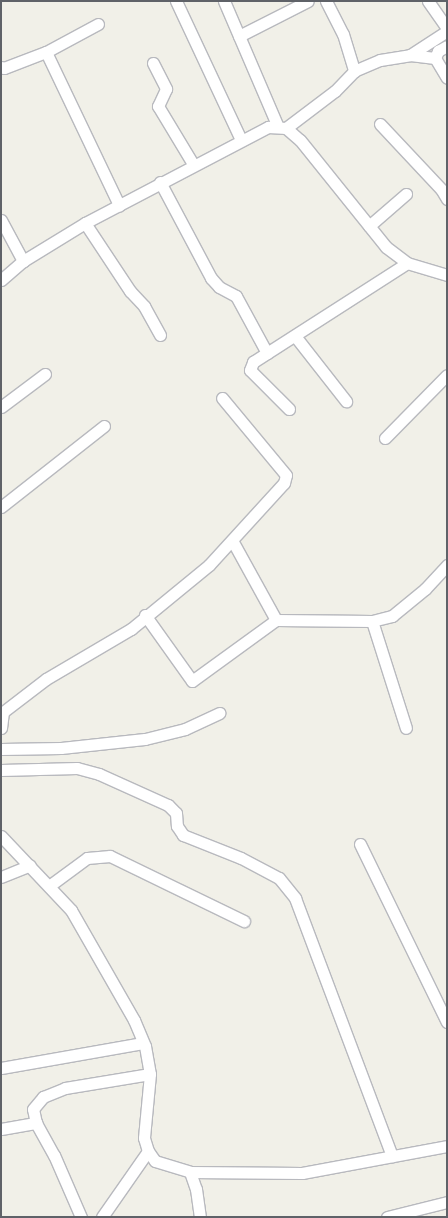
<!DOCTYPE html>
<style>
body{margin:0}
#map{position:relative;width:448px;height:1218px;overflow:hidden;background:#f1f0e8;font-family:"Golos Text",sans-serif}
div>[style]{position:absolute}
.roads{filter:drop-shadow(1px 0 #b8b9be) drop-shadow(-1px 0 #b8b9be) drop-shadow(0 1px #b8b9be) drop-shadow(0 -1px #b8b9be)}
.minor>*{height:11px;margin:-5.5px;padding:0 5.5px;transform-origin:5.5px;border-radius:5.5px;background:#fff}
span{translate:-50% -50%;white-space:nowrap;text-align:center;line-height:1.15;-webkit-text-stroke:5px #fff;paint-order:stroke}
.frame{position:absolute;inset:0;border:2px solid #5f6268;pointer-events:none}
</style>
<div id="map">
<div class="roads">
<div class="minor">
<i style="left:176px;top:1px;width:153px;rotate:64.9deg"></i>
<i style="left:224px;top:1px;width:137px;rotate:66.8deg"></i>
<i style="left:326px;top:1px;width:37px;rotate:63deg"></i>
<i style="left:343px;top:34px;width:39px;rotate:73deg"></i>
<i style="left:428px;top:1px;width:33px;rotate:55deg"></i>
<i style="left:239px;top:36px;width:77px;rotate:-26.9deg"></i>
<i style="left:46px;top:52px;width:170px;rotate:64.5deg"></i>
<i style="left:410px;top:55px;width:44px;rotate:-33deg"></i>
<i style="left:435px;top:58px;width:8px;rotate:-67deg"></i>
<i style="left:438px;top:51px;width:10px;rotate:-29deg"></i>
<i style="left:153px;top:63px;width:29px;rotate:63deg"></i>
<i style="left:166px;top:89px;width:19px;rotate:115deg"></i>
<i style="left:158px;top:106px;width:68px;rotate:58.9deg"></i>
<i style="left:1px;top:67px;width:3px;rotate:18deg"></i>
<i style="left:4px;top:68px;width:45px;rotate:-20.9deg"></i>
<i style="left:46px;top:52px;width:59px;rotate:-28.3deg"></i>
<i style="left:380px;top:124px;width:89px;rotate:46.8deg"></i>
<i style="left:441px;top:189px;width:12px;rotate:59deg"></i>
<i style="left:286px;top:128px;width:61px;rotate:-37.1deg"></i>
<i style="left:335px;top:91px;width:28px;rotate:-46deg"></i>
<i style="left:354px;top:71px;width:28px;rotate:-23deg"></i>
<i style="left:380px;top:60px;width:30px;rotate:-9deg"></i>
<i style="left:410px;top:55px;width:25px;rotate:7deg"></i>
<i style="left:435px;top:58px;width:23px;rotate:59deg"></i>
<i style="left:160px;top:182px;width:109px;rotate:62deg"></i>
<i style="left:211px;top:278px;width:12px;rotate:48deg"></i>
<i style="left:219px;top:287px;width:19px;rotate:28deg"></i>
<i style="left:236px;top:296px;width:65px;rotate:61.5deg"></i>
<i style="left:1px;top:220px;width:47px;rotate:61.8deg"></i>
<i style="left:85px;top:223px;width:82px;rotate:56.5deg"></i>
<i style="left:130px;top:291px;width:21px;rotate:47deg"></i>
<i style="left:144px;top:306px;width:33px;rotate:61deg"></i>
<i style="left:369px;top:226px;width:49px;rotate:-40.9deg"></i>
<i style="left:1px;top:280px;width:29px;rotate:-41deg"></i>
<i style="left:23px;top:261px;width:73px;rotate:-31.5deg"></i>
<i style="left:85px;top:223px;width:207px;rotate:-27.7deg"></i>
<i style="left:268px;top:127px;width:18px;rotate:3deg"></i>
<i style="left:286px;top:128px;width:18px;rotate:41deg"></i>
<i style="left:300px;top:140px;width:137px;rotate:51.2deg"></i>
<i style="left:386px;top:247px;width:26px;rotate:37deg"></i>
<i style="left:407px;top:263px;width:42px;rotate:16.7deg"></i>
<i style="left:295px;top:336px;width:83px;rotate:51.9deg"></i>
<i style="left:1px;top:407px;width:55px;rotate:-36.9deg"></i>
<i style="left:289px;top:409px;width:55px;rotate:-135deg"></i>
<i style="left:250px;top:370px;width:9px;rotate:-69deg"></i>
<i style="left:253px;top:362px;width:183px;rotate:-32.7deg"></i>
<i style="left:385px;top:438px;width:88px;rotate:-45.5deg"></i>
<i style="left:1px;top:507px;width:131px;rotate:-38.2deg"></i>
<i style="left:233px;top:542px;width:89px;rotate:61.1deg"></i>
<i style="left:145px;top:615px;width:81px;rotate:54.5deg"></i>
<i style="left:192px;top:681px;width:104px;rotate:-36deg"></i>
<i style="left:276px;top:620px;width:96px;rotate:0.6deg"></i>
<i style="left:372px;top:621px;width:21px;rotate:-14deg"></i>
<i style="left:392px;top:616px;width:43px;rotate:-39.3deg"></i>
<i style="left:425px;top:589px;width:33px;rotate:-47deg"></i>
<i style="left:372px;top:621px;width:112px;rotate:72.4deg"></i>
<i style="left:1px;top:728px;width:16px;rotate:-83deg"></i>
<i style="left:3px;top:712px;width:54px;rotate:-37.5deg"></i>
<i style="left:46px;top:679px;width:99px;rotate:-30.5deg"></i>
<i style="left:131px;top:629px;width:101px;rotate:-39.4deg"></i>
<i style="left:209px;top:565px;width:111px;rotate:-47.6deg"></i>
<i style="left:284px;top:483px;width:8px;rotate:-76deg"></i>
<i style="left:286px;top:475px;width:100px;rotate:-129.7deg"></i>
<i style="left:1px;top:749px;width:60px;rotate:-1deg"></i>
<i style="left:61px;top:748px;width:84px;rotate:-6.1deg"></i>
<i style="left:145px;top:739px;width:41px;rotate:-14deg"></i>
<i style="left:185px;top:729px;width:38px;rotate:-25deg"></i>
<i style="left:1px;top:770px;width:76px;rotate:-1.5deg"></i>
<i style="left:77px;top:768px;width:23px;rotate:15deg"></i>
<i style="left:99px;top:774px;width:76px;rotate:24.2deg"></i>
<i style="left:168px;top:805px;width:11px;rotate:45deg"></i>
<i style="left:176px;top:813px;width:13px;rotate:86deg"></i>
<i style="left:177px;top:826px;width:11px;rotate:56deg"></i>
<i style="left:183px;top:835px;width:62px;rotate:21.6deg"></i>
<i style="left:241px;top:858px;width:43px;rotate:27.8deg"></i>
<i style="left:279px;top:878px;width:26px;rotate:51deg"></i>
<i style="left:295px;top:898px;width:276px;rotate:69.4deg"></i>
<i style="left:1px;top:836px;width:102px;rotate:46.6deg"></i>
<i style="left:71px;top:910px;width:127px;rotate:60.2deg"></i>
<i style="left:134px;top:1020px;width:28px;rotate:67deg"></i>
<i style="left:145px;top:1046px;width:28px;rotate:80deg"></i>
<i style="left:360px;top:844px;width:198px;rotate:64deg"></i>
<i style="left:1px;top:877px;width:31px;rotate:-22deg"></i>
<i style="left:49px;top:886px;width:47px;rotate:-36.4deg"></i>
<i style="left:87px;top:858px;width:23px;rotate:-5deg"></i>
<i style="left:110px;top:856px;width:149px;rotate:25.9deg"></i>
<i style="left:1px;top:1068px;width:144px;rotate:-10deg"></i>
<i style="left:36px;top:1123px;width:37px;rotate:61deg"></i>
<i style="left:54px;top:1155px;width:68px;rotate:66.5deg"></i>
<i style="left:1px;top:1129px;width:36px;rotate:-10deg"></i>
<i style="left:36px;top:1123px;width:14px;rotate:-102deg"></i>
<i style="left:33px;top:1109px;width:16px;rotate:-50deg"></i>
<i style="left:43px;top:1097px;width:24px;rotate:-22deg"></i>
<i style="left:65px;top:1088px;width:86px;rotate:-9.4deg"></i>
<i style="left:150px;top:1074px;width:64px;rotate:95.4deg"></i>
<i style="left:144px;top:1138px;width:14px;rotate:73deg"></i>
<i style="left:148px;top:1151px;width:12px;rotate:55deg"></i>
<i style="left:155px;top:1161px;width:37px;rotate:17deg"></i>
<i style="left:190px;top:1172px;width:18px;rotate:71deg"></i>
<i style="left:196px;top:1189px;width:28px;rotate:82deg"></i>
<i style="left:190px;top:1172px;width:112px;rotate:0.5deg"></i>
<i style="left:302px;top:1173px;width:147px;rotate:-10.5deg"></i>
<i style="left:102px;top:1217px;width:80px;rotate:-55.1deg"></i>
<i style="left:387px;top:1217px;width:62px;rotate:-14deg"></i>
</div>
</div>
<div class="frame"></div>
</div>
